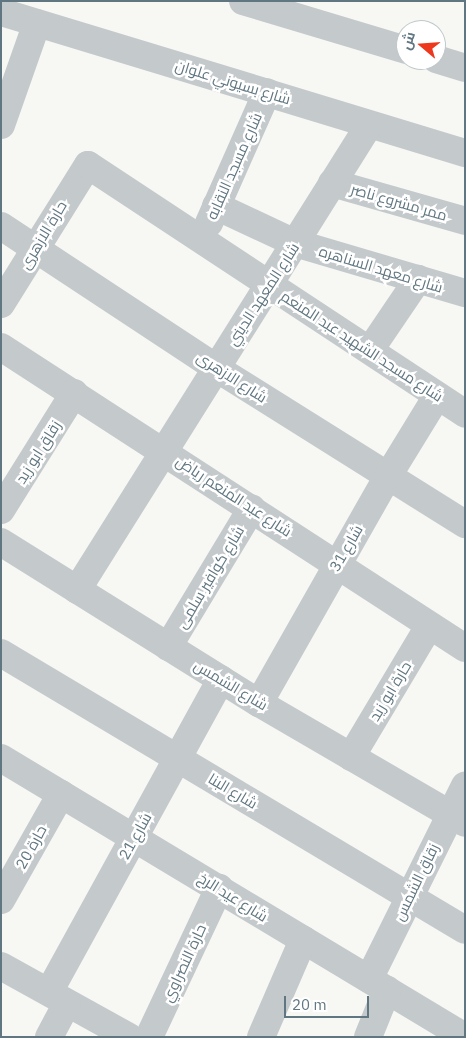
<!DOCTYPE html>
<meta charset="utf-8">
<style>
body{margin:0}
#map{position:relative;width:466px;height:1038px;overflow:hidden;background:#f7f7f4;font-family:"IBM Plex Sans",Cairo,sans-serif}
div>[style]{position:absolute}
.minor>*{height:28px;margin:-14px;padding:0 14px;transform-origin:14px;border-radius:14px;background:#c4c9cb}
span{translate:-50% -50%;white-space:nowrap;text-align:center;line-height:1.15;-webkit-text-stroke:5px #fff;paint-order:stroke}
.street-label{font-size:15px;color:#607680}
.frame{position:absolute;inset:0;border:2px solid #607680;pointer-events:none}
.north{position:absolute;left:396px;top:20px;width:50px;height:50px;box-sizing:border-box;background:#fff;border:1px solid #bfc8cc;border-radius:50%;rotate:288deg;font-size:14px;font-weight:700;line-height:20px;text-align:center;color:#607680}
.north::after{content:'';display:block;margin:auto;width:18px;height:22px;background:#ed381e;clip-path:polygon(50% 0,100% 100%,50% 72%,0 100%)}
.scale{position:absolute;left:284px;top:996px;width:85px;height:22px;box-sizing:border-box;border:2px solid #607680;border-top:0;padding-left:6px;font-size:15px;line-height:18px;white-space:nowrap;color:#607680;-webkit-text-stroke:4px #fff;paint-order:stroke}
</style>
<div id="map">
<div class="minor">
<i style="left:243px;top:1px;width:170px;rotate:16.7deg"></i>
<i style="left:1px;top:12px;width:485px;rotate:16.9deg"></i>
<i style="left:436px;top:59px;width:30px;rotate:17deg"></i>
<i style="left:1px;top:125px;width:108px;rotate:-70.6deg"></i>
<i style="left:332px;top:183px;width:138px;rotate:15.9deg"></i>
<i style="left:216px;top:206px;width:87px;rotate:25.1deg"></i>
<i style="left:295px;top:243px;width:177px;rotate:16.4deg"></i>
<i style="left:209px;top:223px;width:143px;rotate:-66.1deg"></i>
<i style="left:1px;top:226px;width:258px;rotate:33.4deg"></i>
<i style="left:216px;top:368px;width:294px;rotate:32.1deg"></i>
<i style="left:1px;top:304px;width:164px;rotate:-58deg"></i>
<i style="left:88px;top:165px;width:452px;rotate:33.4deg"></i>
<i style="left:1px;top:347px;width:553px;rotate:32.97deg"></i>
<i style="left:370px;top:350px;width:86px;rotate:-55.9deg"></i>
<i style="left:1px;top:510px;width:138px;rotate:-58deg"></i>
<i style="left:1px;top:542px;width:304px;rotate:32deg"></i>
<i style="left:259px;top:703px;width:238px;rotate:30.2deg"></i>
<i style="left:77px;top:590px;width:549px;rotate:-57.87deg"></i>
<i style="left:168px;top:647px;width:162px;rotate:-58.9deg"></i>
<i style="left:1px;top:653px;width:540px;rotate:30.84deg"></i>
<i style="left:259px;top:703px;width:261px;rotate:-60.4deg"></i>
<i style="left:388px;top:476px;width:94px;rotate:-58.5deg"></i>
<i style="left:351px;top:757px;width:152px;rotate:-59.2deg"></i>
<i style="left:1px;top:758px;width:541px;rotate:31.02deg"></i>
<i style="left:1px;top:900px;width:122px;rotate:-60.5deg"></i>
<i style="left:1px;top:966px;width:146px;rotate:29deg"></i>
<i style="left:369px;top:979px;width:216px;rotate:-63.6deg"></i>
<i style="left:49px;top:992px;width:357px;rotate:-61.2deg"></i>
<i style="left:49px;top:1037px;width:38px;rotate:-62deg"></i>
<i style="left:149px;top:1037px;width:165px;rotate:-64.8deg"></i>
<i style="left:261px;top:1037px;width:106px;rotate:-66.6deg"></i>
<i style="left:368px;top:1037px;width:51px;rotate:-68deg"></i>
</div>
<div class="street-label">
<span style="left:233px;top:82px;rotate:17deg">شارع بسيوني علوان</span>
<span style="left:234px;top:166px;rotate:-66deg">شارع مسجد النقابه</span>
<span style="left:399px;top:202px;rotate:16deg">ممر مشروع ناصر</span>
<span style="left:43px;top:235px;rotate:-59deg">حارة الازهرى</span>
<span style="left:381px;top:269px;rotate:17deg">شارع معهد السناهره</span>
<span style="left:263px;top:294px;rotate:-57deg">شارع المعهد الديني</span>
<span style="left:362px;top:346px;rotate:33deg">شارع مسجد الشهيد عبد المنعم</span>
<span style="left:232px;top:377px;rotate:33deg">شارع الازهرى</span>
<span style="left:38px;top:452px;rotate:-58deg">زقاق ابو زيد</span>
<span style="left:234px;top:496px;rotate:33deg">شارع عبد المنعم رياض</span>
<span style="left:346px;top:548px;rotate:-60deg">شارع 31</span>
<span style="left:210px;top:577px;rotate:-59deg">شارع كوافير سلمى</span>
<span style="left:231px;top:685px;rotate:31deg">شارع الشمس</span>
<span style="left:390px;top:691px;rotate:-59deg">حارة ابو زيد</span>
<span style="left:233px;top:791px;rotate:31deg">شارع البنا</span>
<span style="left:135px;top:836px;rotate:-61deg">شارع 21</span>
<span style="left:31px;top:847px;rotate:-61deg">حارة 20</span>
<span style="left:416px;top:882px;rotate:-64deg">زقاق الشمس</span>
<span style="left:233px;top:897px;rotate:32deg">شارع عيد الرخ</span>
<span style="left:184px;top:963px;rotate:-65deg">حارة النصراوي</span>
</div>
<div class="frame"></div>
<div class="north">ش</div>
<div class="scale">20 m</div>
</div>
